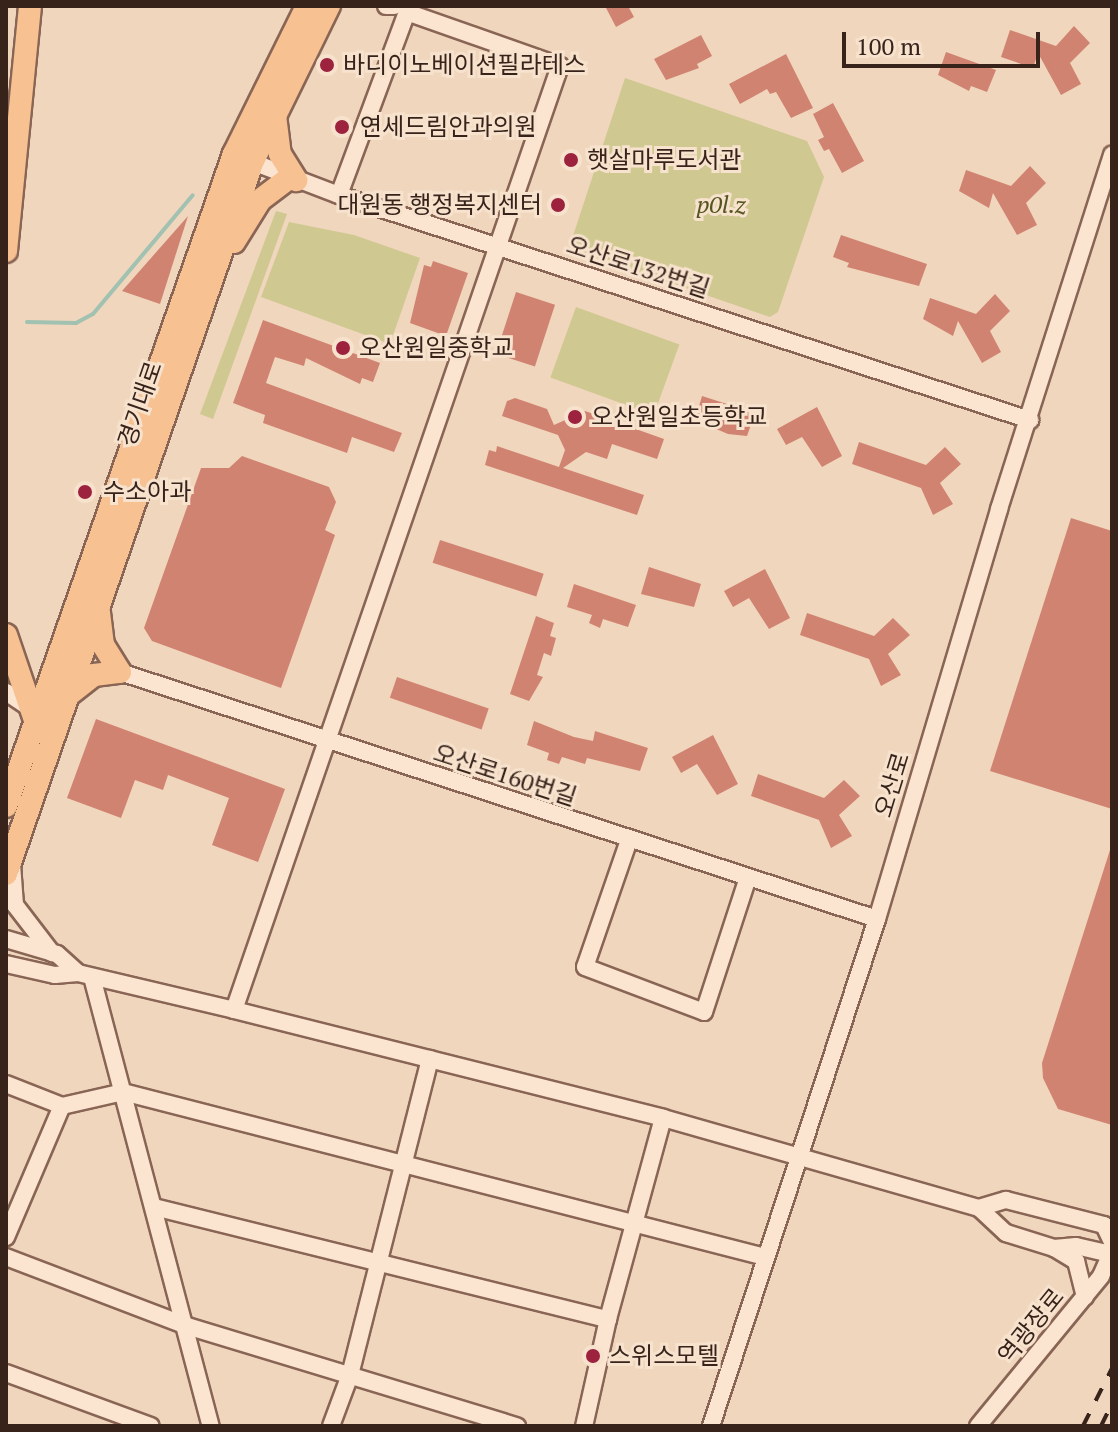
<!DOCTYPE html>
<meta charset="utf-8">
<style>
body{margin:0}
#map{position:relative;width:1118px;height:1432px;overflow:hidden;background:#f0d6bd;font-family:"PT Serif","Noto Sans KR",serif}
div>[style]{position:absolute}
.green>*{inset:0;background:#cfc891;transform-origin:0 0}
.stream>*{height:4px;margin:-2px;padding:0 2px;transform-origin:2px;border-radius:2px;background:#a1c1b1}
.building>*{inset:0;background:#d18371;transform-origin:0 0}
.roads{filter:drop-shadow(2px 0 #896555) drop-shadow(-2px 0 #896555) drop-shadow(0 2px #896555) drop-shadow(0 -2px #896555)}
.minor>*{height:16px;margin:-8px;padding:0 8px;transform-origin:8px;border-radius:8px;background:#fbe5d1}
.major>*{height:22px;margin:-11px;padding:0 11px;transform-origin:11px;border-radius:11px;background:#f7c192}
.rail>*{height:4px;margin-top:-2px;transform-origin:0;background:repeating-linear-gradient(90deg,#38231b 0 14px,transparent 0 28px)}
.dots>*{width:22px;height:22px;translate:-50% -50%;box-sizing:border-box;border:4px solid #f7e2cd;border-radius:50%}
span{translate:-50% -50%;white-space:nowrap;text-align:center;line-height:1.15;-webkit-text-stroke:6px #f7e2cd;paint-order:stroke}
.poi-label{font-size:24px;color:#38231b}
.left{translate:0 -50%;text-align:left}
.right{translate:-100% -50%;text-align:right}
.park-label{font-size:24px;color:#545620;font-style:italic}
.street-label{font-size:24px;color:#38231b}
.frame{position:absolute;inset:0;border:8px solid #38231b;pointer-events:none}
.scale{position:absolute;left:842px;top:32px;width:198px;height:36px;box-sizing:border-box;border:4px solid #38231b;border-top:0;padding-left:10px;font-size:24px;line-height:28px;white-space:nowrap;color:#38231b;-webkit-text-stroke:6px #f7e2cd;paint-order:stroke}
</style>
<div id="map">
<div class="green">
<i style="clip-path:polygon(625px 78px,807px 141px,824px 177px,778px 312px,770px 317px,569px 248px)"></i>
<i style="clip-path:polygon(276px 211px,287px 214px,213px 419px,200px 414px)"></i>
<i style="clip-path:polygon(289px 222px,354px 235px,420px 258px,390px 344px,261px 297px)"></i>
<i style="left:576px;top:307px;width:110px;height:75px;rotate:20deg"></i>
</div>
<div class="stream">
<i style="left:27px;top:322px;width:49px;rotate:1.2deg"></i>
<i style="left:76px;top:323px;width:19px;rotate:-28deg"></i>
<i style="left:93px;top:314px;width:155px;rotate:-50deg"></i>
</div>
<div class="building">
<i style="clip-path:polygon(605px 6px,628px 6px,634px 17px,616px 27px)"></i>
<i style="clip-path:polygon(1074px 26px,1090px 43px,1070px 63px,1081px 84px,1061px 95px,1038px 53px,1033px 68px,1001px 57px,1010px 30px,1056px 46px)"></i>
<i style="clip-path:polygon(701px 35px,712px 56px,697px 64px,699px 68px,666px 80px,654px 59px)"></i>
<i style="clip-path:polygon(946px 52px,996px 70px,987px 92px,971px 86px,969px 91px,938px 75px)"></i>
<i style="clip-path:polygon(786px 54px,813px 108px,791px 118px,776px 92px,770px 94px,767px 89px,740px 104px,729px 84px)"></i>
<i style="clip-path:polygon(833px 103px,864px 161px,842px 173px,829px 149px,824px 151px,818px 140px,824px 137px,813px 114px)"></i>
<i style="clip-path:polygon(1030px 166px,1046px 183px,1026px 203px,1037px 225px,1017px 235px,993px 193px,989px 208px,959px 191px,966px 170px,1011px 186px)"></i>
<i style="clip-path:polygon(188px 216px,160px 304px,122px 291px)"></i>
<i style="clip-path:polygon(841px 235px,927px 264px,919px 286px,847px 267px,849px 263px,833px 257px)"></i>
<i style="clip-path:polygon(433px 261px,468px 273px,446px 336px,410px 323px,424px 265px,431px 267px)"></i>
<i style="left:516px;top:292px;width:41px;height:65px;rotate:18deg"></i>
<i style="clip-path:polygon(995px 294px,1010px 311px,990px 331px,1001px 352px,982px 363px,958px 321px,953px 336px,923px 319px,930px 298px,976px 314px)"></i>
<i style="clip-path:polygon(263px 320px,380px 363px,373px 382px,362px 378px,360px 384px,306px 358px,304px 366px,275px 357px,266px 383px,402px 433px,394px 452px,352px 437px,347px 453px,263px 423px,265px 415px,233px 403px)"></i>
<i style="clip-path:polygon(702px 396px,755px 413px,747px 436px,728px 434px,695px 420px)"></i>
<i style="clip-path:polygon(515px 398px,547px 409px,554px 425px,585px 411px,664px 439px,657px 459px,612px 444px,607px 459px,586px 452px,563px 468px,644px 495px,637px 515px,485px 465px,489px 450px,496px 452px,497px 446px,559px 467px,565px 450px,558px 435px,502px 416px,507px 401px)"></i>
<i style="clip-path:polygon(817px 407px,842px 456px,822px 467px,802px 437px,786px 445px,777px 429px)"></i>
<i style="clip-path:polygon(859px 442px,926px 465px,945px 447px,961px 464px,940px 483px,953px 504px,933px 515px,921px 488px,852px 464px)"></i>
<i style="clip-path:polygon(242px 456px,329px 487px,336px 502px,325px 530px,335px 535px,281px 688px,152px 641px,144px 628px,201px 468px,229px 468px)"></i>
<i style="clip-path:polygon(1071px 518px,1112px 531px,1112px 809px,990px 771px)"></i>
<i style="left:440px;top:540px;width:109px;height:24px;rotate:18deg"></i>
<i style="clip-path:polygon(649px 567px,701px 584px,694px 607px,641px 594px)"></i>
<i style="clip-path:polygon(765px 569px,790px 618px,769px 629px,749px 598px,733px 607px,724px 591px)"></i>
<i style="clip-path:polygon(574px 584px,636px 605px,628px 627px,603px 619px,600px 628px,589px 623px,592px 615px,567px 607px)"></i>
<i style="clip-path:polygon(807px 613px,874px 636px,893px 618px,910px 635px,888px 654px,901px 675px,881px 686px,869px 659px,800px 635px)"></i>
<i style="clip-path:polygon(536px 616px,554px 623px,550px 636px,556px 638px,551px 656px,544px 653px,537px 675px,543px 677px,529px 701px,510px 694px)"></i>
<i style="left:397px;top:677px;width:97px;height:22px;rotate:19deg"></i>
<i style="clip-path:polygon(96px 719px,285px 789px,258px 862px,212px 845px,229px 798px,168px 775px,163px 790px,135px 780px,121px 818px,67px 798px)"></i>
<i style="clip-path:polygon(534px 721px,574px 737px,593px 741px,595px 731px,648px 748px,640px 771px,587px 758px,585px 764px,562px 757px,559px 764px,547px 760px,549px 753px,527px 745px)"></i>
<i style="clip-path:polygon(713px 735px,738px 784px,717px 795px,697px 764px,681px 773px,672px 757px)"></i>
<i style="clip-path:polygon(758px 774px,824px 798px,844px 780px,860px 796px,839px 815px,852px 836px,831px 848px,819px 820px,751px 796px)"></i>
<i style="clip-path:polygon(1110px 850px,1112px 850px,1112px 1125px,1058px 1109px,1043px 1078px,1042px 1063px)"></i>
</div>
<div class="roads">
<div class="minor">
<i style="left:386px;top:6px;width:8px"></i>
<i style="left:242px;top:158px;width:104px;rotate:20.9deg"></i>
<i style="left:339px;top:195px;width:727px;rotate:18.04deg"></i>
<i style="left:120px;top:672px;width:796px;rotate:18.07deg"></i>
<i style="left:6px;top:692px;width:27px;rotate:34deg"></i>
<i style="left:629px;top:840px;width:134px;rotate:109.1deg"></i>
<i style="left:585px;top:967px;width:127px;rotate:20.7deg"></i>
<i style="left:704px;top:1012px;width:142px;rotate:-71.9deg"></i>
<i style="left:12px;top:864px;width:41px;rotate:85.8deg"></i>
<i style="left:15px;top:905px;width:61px;rotate:52.4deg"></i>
<i style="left:6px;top:939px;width:53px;rotate:16.4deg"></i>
<i style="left:57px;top:954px;width:28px;rotate:42deg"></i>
<i style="left:6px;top:964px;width:50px;rotate:12.7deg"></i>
<i style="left:55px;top:975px;width:23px;rotate:-5deg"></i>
<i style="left:78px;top:973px;width:160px;rotate:13.3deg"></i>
<i style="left:234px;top:1010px;width:442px;rotate:14.1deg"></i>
<i style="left:663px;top:1118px;width:329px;rotate:15.9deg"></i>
<i style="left:979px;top:1208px;width:37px;rotate:43deg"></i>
<i style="left:1006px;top:1233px;width:50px;rotate:17.4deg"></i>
<i style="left:1054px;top:1248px;width:26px;rotate:31deg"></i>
<i style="left:1076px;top:1261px;width:37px;rotate:76deg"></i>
<i style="left:92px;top:977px;width:465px;rotate:75.2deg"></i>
<i style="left:234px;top:1010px;width:999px;rotate:-70.95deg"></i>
<i style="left:560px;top:66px;width:162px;rotate:-160.6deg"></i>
<i style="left:407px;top:12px;width:195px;rotate:110.4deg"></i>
<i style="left:6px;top:1084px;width:60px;rotate:21.4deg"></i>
<i style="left:62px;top:1106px;width:63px;rotate:-12.9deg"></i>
<i style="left:123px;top:1092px;width:663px;rotate:14.41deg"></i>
<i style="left:154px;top:1207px;width:468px;rotate:13.9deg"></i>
<i style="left:608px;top:1319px;width:110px;rotate:102.6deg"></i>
<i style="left:979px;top:1208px;width:28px;rotate:-17deg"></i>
<i style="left:1006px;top:1200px;width:101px;rotate:14.3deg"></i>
<i style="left:1104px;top:1225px;width:19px;rotate:65deg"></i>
<i style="left:6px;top:1237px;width:142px;rotate:-66.9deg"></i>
<i style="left:1054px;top:1248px;width:22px;rotate:-5deg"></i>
<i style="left:1076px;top:1246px;width:36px;rotate:13deg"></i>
<i style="left:6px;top:1257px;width:194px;rotate:20.9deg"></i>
<i style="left:187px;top:1326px;width:345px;rotate:16.9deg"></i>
<i style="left:608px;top:1319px;width:208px;rotate:-74.7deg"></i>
<i style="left:6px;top:1373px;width:154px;rotate:20.1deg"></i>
<i style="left:331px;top:1426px;width:54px;rotate:-69.6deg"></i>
<i style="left:350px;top:1375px;width:326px;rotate:-75.8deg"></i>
<i style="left:711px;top:1426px;width:533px;rotate:-71.87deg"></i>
<i style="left:877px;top:919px;width:428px;rotate:-73.4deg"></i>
<i style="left:999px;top:509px;width:372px;rotate:-72.3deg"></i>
<i style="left:978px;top:1426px;width:194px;rotate:-50.6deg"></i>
<i style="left:1101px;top:1276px;width:27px;rotate:-66deg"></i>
</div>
<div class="major">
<i style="left:275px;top:115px;width:39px;rotate:83deg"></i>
<i style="left:280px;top:154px;width:31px;rotate:58deg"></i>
<i style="left:234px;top:242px;width:49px;rotate:-58.2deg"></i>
<i style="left:260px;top:200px;width:36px;rotate:-37deg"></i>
<i style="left:6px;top:251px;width:246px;rotate:-84.4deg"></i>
<i style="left:6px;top:635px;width:99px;rotate:71.2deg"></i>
<i style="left:67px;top:696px;width:34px;rotate:-38deg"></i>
<i style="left:94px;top:675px;width:26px;rotate:-7deg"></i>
<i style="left:120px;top:672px;width:32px;rotate:-122deg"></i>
<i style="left:103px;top:645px;width:34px;rotate:-97deg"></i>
<i style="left:6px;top:806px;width:691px;rotate:-70.73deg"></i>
<i style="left:234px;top:154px;width:165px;rotate:-63.7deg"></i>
<i style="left:6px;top:874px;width:752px;rotate:-70.91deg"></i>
<i style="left:252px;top:163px;width:175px;rotate:-63.9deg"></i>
</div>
</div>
<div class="rail">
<i style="left:1083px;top:1426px;width:65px;rotate:-63.4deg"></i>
<i style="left:1101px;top:1426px;width:25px;rotate:-64deg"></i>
</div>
<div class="dots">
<i style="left:327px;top:65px;background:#9c223e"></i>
<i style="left:342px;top:127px;background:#9c223e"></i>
<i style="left:571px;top:160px;background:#9c223e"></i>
<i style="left:558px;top:205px;background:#9c223e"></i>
<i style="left:343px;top:348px;background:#9c223e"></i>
<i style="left:575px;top:417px;background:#9c223e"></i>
<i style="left:85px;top:492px;background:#9c223e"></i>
<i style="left:593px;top:1356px;background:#9c223e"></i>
</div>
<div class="poi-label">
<span class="left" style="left:343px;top:65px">바디이노베이션필라테스</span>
<span class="left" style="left:360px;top:127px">연세드림안과의원</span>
<span class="left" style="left:587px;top:160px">햇살마루도서관</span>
<span class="right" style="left:542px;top:205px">대원동 행정복지센터</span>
<span class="left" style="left:359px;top:348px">오산원일중학교</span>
<span class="left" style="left:591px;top:417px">오산원일초등학교</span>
<span class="left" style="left:103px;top:492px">수소아과</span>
<span class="left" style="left:609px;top:1356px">스위스모텔</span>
</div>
<div class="park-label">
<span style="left:721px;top:205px">p0l.z</span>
</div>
<div class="street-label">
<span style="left:638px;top:267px;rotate:18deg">오산로132번길</span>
<span style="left:140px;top:404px;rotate:-71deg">경기대로</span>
<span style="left:505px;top:775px;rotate:18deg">오산로160번길</span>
<span style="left:892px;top:785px;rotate:-73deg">오산로</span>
<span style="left:1031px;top:1326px;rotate:-51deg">역광장로</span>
</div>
<div class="frame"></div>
<div class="scale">100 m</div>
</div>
